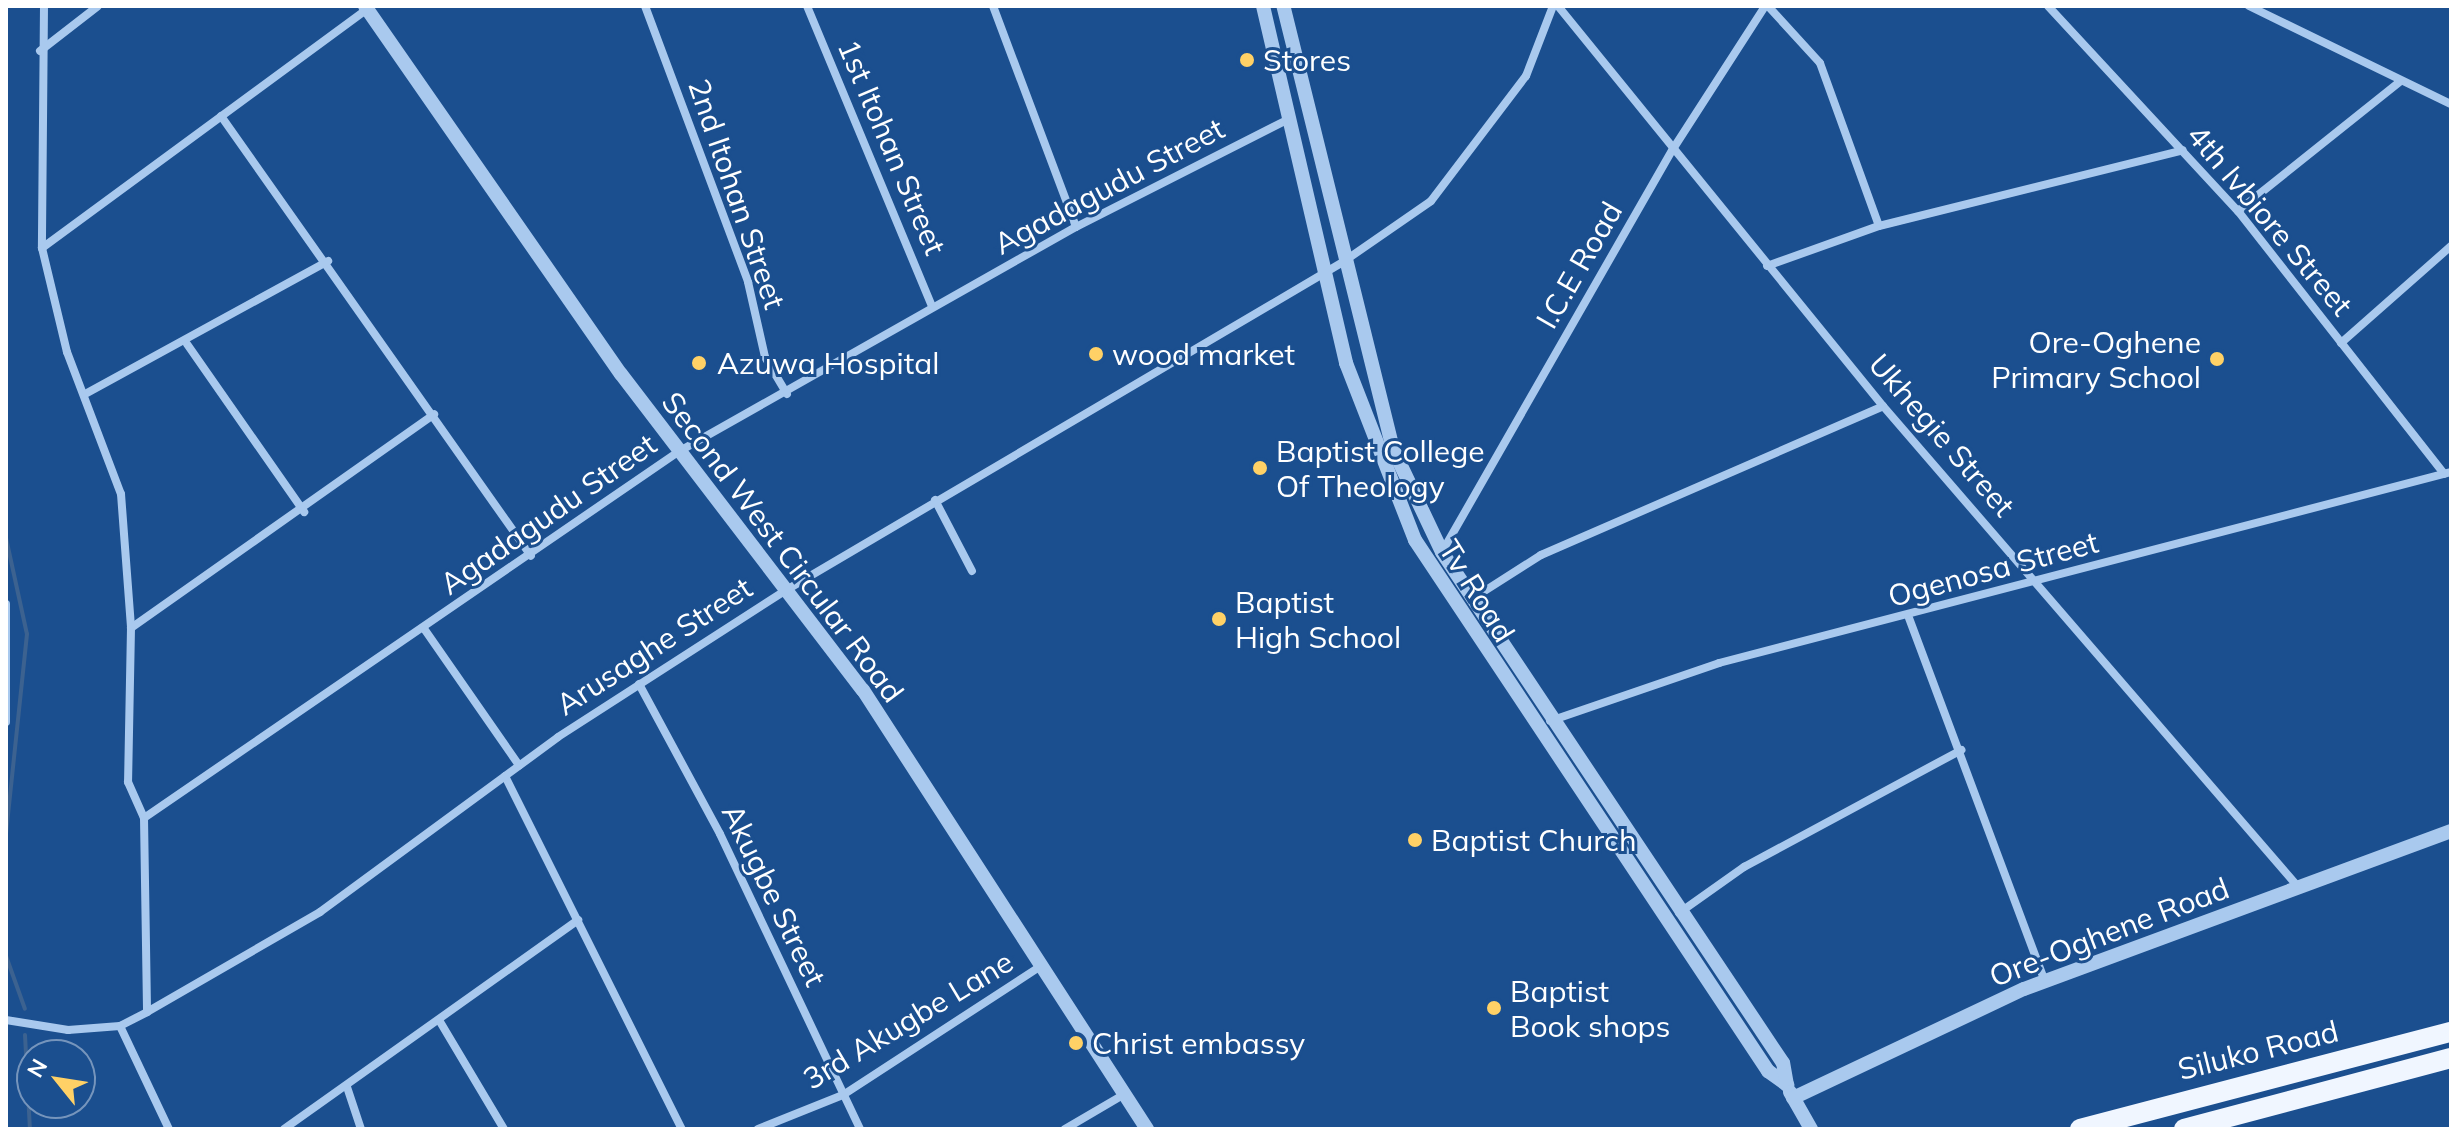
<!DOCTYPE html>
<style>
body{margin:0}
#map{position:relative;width:2457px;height:1135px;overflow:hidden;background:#1b4f8f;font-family:Mulish,sans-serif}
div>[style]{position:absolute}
.stream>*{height:4px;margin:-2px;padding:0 2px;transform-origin:2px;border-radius:2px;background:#3c6290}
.minor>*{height:8px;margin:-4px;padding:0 4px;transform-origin:4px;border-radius:4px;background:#a9c9ee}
.tertiary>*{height:14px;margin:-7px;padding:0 7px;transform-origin:7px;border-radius:7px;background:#a9c9ee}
.primary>*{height:20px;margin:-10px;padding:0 10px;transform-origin:10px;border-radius:10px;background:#f0f6ff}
.dots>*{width:22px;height:22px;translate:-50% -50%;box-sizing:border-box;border:4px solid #1b4f8f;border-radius:50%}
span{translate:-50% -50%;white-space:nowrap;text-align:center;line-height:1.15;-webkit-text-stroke:6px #1b4f8f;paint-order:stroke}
.poi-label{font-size:30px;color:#fff}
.left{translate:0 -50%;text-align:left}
.right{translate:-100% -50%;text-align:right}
.street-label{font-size:30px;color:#fff}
.frame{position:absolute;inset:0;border:8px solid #fff;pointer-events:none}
.north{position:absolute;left:16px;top:1039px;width:80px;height:80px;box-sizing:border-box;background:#1b4f8f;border:2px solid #7695bc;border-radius:50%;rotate:300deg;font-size:22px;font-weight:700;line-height:32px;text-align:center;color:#fff}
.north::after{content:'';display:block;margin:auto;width:28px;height:36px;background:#ffd166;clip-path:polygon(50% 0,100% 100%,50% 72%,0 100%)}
</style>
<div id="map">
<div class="stream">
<i style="left:6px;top:538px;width:98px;rotate:77.7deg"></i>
<i style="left:27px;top:634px;width:202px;rotate:96deg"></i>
<i style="left:6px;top:956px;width:56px;rotate:70.3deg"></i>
<i style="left:25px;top:1035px;width:94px;rotate:87deg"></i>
</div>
<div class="minor">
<i style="left:44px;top:6px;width:242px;rotate:90.5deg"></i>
<i style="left:42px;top:248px;width:107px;rotate:76.5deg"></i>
<i style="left:67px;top:352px;width:152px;rotate:69.2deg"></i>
<i style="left:121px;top:494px;width:134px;rotate:85.7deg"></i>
<i style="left:131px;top:628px;width:154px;rotate:91.1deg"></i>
<i style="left:128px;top:782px;width:39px;rotate:66deg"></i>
<i style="left:144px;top:818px;width:194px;rotate:89.1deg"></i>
<i style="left:645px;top:6px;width:295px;rotate:69.5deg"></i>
<i style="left:748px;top:282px;width:77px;rotate:77.2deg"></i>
<i style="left:765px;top:357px;width:43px;rotate:59.3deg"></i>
<i style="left:807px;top:6px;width:326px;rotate:67.4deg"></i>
<i style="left:993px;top:6px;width:236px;rotate:69.4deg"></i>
<i style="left:1558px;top:6px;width:515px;rotate:50.91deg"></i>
<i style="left:1883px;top:406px;width:637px;rotate:49.2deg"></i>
<i style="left:1768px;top:6px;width:77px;rotate:47.6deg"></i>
<i style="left:1820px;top:63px;width:173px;rotate:70.1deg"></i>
<i style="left:2048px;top:6px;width:280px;rotate:47.2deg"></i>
<i style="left:2238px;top:211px;width:334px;rotate:51.9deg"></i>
<i style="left:2249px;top:6px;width:225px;rotate:25.9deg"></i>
<i style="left:40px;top:51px;width:73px;rotate:-37.8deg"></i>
<i style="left:221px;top:116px;width:538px;rotate:54.83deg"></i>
<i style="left:2238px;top:211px;width:208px;rotate:-38.6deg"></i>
<i style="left:42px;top:248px;width:407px;rotate:-36.3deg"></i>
<i style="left:1767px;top:266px;width:119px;rotate:-19.7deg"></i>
<i style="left:1879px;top:226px;width:313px;rotate:-14deg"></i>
<i style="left:2341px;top:343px;width:147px;rotate:-41.4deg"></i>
<i style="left:187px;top:344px;width:205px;rotate:55.1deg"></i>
<i style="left:87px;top:393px;width:275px;rotate:-28.7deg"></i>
<i style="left:935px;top:500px;width:80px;rotate:62.5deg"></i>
<i style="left:1442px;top:552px;width:465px;rotate:-60.2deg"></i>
<i style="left:1673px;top:149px;width:170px;rotate:-57.2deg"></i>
<i style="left:1472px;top:599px;width:82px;rotate:-32.5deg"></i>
<i style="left:1541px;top:555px;width:373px;rotate:-23.5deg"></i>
<i style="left:6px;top:604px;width:118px;rotate:90deg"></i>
<i style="left:1909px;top:618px;width:388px;rotate:69.5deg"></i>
<i style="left:131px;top:628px;width:371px;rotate:-35.2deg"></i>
<i style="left:425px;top:630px;width:165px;rotate:55.2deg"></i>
<i style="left:639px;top:684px;width:170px;rotate:61.6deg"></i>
<i style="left:720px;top:834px;width:327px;rotate:64.6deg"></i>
<i style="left:1550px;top:721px;width:179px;rotate:-18.9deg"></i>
<i style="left:1719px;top:663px;width:757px;rotate:-14.62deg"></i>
<i style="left:505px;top:776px;width:395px;rotate:63.4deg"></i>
<i style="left:144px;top:818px;width:647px;rotate:-34.43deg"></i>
<i style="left:678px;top:452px;width:457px;rotate:-29.5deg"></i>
<i style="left:1076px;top:227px;width:241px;rotate:-26.9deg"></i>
<i style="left:1679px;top:913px;width:80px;rotate:-35.3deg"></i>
<i style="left:1744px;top:867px;width:247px;rotate:-28.3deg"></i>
<i style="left:6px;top:1020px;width:63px;rotate:9.2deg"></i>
<i style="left:68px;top:1030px;width:52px;rotate:-4.4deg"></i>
<i style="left:120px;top:1026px;width:30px;rotate:-27deg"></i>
<i style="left:147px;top:1012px;width:200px;rotate:-30deg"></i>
<i style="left:320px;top:912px;width:295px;rotate:-36.3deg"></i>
<i style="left:558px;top:737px;width:268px;rotate:-32.8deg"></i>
<i style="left:783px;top:592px;width:650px;rotate:-30.51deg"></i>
<i style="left:1343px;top:262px;width:107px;rotate:-34.7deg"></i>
<i style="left:1431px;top:201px;width:157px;rotate:-52.8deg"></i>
<i style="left:1526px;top:76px;width:75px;rotate:-68.9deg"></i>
<i style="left:439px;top:1020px;width:127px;rotate:59.2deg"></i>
<i style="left:120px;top:1026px;width:114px;rotate:64.6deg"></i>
<i style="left:347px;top:1087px;width:44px;rotate:71.6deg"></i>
<i style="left:284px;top:1129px;width:361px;rotate:-35.4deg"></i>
<i style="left:758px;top:1129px;width:92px;rotate:-21.8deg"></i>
<i style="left:843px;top:1095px;width:233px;rotate:-33.1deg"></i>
<i style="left:1065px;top:1129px;width:67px;rotate:-30.4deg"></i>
</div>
<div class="tertiary">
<i style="left:365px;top:6px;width:448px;rotate:55.2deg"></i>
<i style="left:621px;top:374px;width:398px;rotate:52.6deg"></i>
<i style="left:863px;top:690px;width:523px;rotate:57.1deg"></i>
<i style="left:1263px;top:6px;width:367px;rotate:76.9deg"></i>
<i style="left:1346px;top:363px;width:190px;rotate:68.7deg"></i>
<i style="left:1415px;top:540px;width:638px;rotate:56.38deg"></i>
<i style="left:1768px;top:1071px;width:24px;rotate:36deg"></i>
<i style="left:1787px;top:1085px;width:22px;rotate:-100deg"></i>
<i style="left:1783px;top:1063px;width:614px;rotate:-123.72deg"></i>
<i style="left:1442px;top:552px;width:114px;rotate:-115.4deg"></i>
<i style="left:1393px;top:449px;width:456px;rotate:-103.9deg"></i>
<i style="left:1790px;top:1092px;width:43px;rotate:60.4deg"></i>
<i style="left:1793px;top:1098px;width:255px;rotate:-25.3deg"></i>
<i style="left:2024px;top:989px;width:455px;rotate:-20.3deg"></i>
</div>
<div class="primary">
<i style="left:2080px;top:1129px;width:383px;rotate:-14.7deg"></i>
<i style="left:2184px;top:1129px;width:276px;rotate:-14.9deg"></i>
</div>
<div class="dots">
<i style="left:1247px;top:60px;background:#ffd166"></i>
<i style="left:1096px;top:354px;background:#ffd166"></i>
<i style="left:2217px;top:359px;background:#ffd166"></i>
<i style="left:699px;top:363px;background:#ffd166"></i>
<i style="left:1260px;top:468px;background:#ffd166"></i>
<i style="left:1219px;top:619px;background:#ffd166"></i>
<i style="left:1415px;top:840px;background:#ffd166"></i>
<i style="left:1494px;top:1008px;background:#ffd166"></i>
<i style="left:1076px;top:1043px;background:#ffd166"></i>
</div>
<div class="poi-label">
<span class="left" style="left:1263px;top:60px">Stores</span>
<span class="right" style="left:2201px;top:359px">Ore-Oghene<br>Primary School</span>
<span class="left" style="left:1112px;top:354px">wood market</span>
<span class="left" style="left:717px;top:363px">Azuwa Hospital</span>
<span class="left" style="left:1276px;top:468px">Baptist College<br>Of Theology</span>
<span class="left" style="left:1235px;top:619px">Baptist<br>High School</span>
<span class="left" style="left:1431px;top:840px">Baptist Church</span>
<span class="left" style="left:1510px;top:1008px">Baptist<br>Book shops</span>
<span class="left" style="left:1092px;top:1043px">Christ embassy</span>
</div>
<div class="street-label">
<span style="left:892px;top:147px;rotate:67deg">1st Itohan Street</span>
<span style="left:1109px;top:186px;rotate:-28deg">Agadagudu Street</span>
<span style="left:737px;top:194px;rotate:71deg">2nd Itohan Street</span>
<span style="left:2270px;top:220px;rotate:50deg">4th Ivbiore Street</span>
<span style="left:1579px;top:265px;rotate:-60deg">I.C.E Road</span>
<span style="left:1942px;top:435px;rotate:49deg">Ukhegie Street</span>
<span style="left:548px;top:514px;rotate:-35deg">Agadagudu Street</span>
<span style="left:783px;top:547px;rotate:53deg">Second West Circular Road</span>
<span style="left:1993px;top:569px;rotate:-15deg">Ogenosa Street</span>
<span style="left:1477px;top:591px;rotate:58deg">Tv Road</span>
<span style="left:654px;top:646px;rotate:-33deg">Arusaghe Street</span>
<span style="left:774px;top:895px;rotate:64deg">Akugbe Street</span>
<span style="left:2109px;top:932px;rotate:-21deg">Ore-Oghene Road</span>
<span style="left:908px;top:1020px;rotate:-31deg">3rd Akugbe Lane</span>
<span style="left:2258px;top:1050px;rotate:-14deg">Siluko Road</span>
</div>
<div class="frame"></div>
<div class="north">N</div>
</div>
